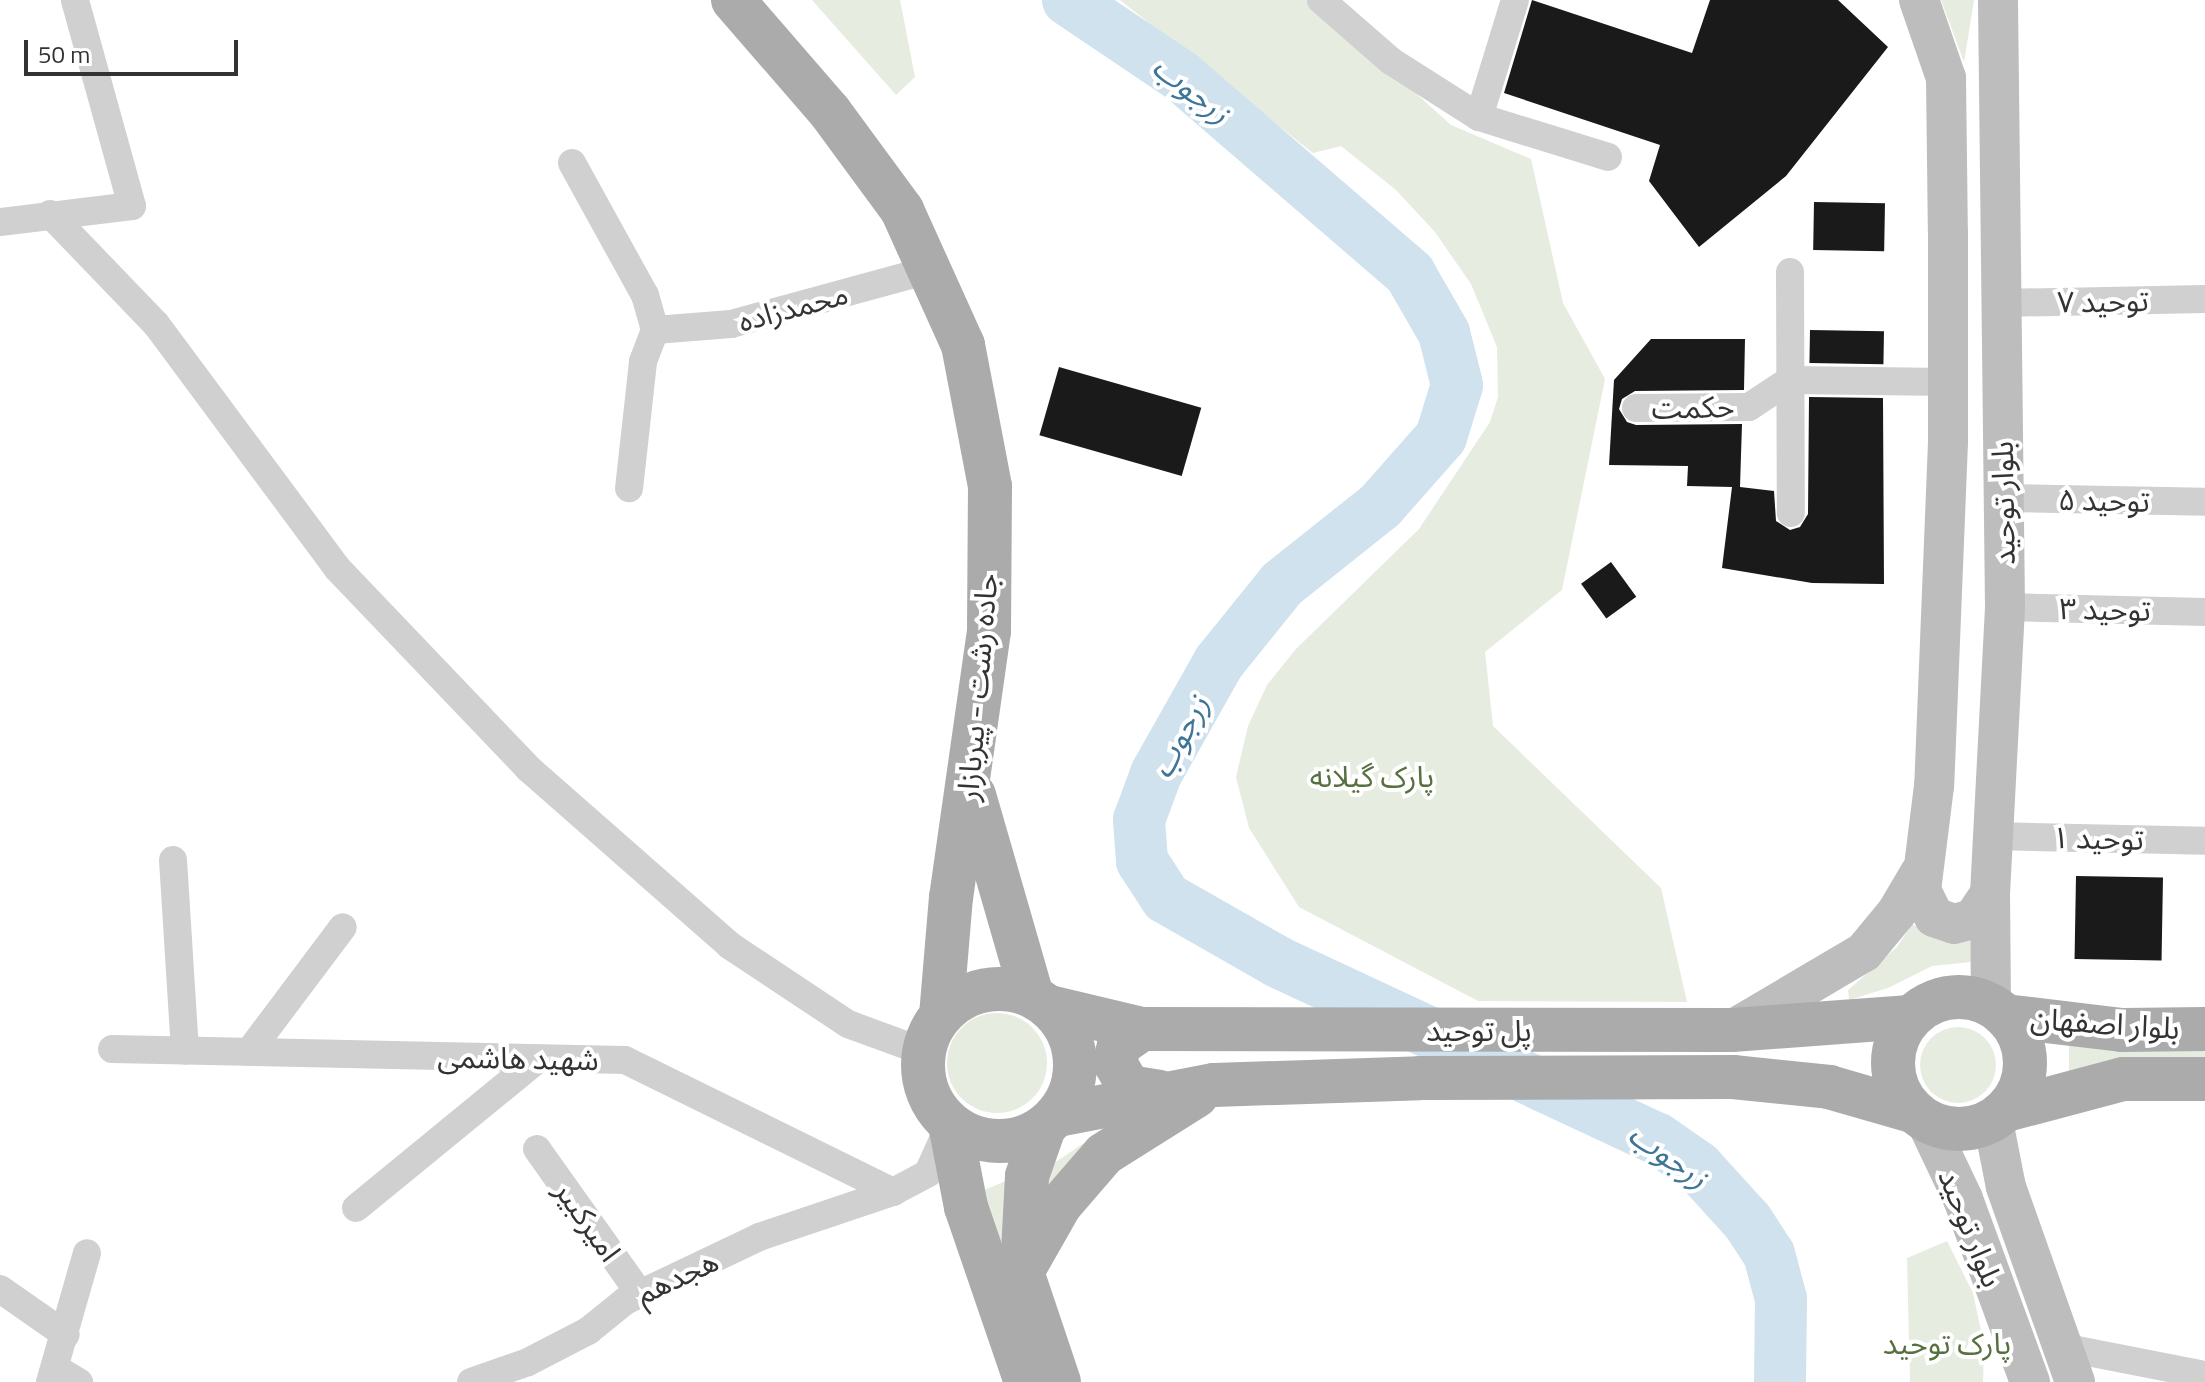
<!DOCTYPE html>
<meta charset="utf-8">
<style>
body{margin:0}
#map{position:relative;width:2205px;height:1382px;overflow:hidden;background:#fff;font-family:"Titillium Web","Noto Sans Arabic",sans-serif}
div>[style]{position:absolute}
.green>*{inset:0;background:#e6ecdf;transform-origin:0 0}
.round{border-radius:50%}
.river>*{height:52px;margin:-26px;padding:0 26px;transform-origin:26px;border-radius:26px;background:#cfe2ee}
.building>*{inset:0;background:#1a1a1a;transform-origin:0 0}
.minor>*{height:28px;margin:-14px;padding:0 14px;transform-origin:14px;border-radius:14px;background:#d0d0d0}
.secondary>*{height:40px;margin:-20px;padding:0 20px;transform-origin:20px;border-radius:20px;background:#bdbdbd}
.primary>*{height:44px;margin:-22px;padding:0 22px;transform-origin:22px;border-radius:22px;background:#ababab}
.primary>.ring{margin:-22px;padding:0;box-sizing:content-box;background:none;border:44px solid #ababab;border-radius:50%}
span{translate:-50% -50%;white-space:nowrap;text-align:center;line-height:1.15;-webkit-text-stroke:8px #fff;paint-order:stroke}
.street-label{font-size:30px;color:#333}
.park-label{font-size:30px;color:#56703f}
.water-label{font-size:32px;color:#3f7597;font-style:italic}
.scale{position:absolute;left:24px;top:40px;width:214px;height:36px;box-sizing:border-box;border:4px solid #333;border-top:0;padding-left:10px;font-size:24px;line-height:28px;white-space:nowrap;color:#333;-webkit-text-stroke:6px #fff;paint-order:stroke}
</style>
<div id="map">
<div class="green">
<i style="clip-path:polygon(812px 0,900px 0,915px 77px,896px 95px)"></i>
<i style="clip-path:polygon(1120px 0,1312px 0,1451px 125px,1531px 159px,1563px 303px,1605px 379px,1562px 590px,1485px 652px,1493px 726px,1661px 888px,1687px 1002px,1478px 1001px,1299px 907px,1249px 828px,1236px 777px,1248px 726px,1267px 685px,1296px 649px,1419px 529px,1490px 422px,1498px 397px,1497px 347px,1471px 284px,1435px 232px,1396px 190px,1341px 146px,1313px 153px)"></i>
<i style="clip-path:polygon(1941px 0,1974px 0,1964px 62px)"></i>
<i style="clip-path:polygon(1912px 924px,1926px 933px,1970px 938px,1971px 962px,1932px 966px,1888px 988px,1849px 1000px,1848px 990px,1897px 947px)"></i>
<i class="round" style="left:947px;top:1013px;width:100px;height:100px"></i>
<i class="round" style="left:1920px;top:1027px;width:76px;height:76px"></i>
<i style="left:2069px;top:1038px;width:136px;height:37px"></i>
<i style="clip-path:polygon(1090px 1139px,1034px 1209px,1051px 1165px)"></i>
<i style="clip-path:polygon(1013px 1178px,1004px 1287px,982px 1191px)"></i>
<i style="clip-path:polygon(1947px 1241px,1973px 1293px,1984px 1345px,1983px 1382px,1910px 1382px,1907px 1258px)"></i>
</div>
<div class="river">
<i style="left:1068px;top:0;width:136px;rotate:33.9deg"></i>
<i style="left:1181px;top:76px;width:303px;rotate:40.8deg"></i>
<i style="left:1410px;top:274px;width:68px;rotate:60deg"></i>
<i style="left:1444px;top:333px;width:54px;rotate:76deg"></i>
<i style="left:1457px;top:385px;width:54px;rotate:107.1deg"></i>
<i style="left:1441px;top:437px;width:92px;rotate:131.5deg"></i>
<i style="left:1380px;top:506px;width:125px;rotate:141.5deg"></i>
<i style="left:1282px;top:584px;width:100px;rotate:128.9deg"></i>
<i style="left:1219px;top:662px;width:129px;rotate:119.4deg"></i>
<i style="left:1156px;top:774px;width:49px;rotate:110.3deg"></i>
<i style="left:1139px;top:820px;width:41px;rotate:85.8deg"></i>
<i style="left:1142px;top:861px;width:44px;rotate:57deg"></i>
<i style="left:1166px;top:898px;width:129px;rotate:29.7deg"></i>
<i style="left:1278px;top:962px;width:419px;rotate:25deg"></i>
<i style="left:1658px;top:1139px;width:49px;rotate:35deg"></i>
<i style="left:1698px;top:1167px;width:74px;rotate:47.7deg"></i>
<i style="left:1748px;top:1222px;width:38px;rotate:57deg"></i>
<i style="left:1769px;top:1254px;width:47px;rotate:75.1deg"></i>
<i style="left:1781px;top:1299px;width:83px;rotate:90.7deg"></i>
</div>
<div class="building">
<i style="clip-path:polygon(1532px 0,1692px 53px,1710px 0,1838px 0,1888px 47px,1786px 176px,1699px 247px,1649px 181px,1660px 145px,1504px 93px)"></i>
<i style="left:1814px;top:202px;width:71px;height:48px;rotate:1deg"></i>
<i style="left:1810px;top:330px;width:74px;height:33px;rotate:1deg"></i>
<i style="clip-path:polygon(1651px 339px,1745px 339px,1744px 390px,1635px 391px,1622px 399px,1619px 409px,1627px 422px,1636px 425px,1742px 424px,1740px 487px,1774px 491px,1776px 521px,1790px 530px,1800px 527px,1808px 514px,1809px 397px,1883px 398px,1884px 584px,1812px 583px,1722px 568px,1732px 487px,1687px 486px,1688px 466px,1609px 465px,1614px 380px)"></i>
<i style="left:1059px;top:367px;width:148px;height:71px;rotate:16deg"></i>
<i style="left:1611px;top:562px;width:43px;height:37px;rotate:54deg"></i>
<i style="left:2076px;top:876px;width:87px;height:83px;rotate:1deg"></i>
</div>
<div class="minor">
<i style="left:1321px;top:0;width:93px;rotate:41.1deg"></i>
<i style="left:1391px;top:61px;width:104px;rotate:32.5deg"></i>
<i style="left:1479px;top:117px;width:135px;rotate:17.2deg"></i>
<i style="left:1479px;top:117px;width:122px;rotate:-72.9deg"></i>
<i style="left:572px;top:163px;width:151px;rotate:61.1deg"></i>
<i style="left:645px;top:295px;width:36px;rotate:74deg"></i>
<i style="left:655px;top:330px;width:34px;rotate:111deg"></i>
<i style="left:643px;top:362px;width:127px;rotate:96.3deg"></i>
<i style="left:50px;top:214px;width:153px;rotate:46.1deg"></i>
<i style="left:156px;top:324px;width:304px;rotate:53.4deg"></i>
<i style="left:337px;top:568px;width:278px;rotate:46.3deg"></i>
<i style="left:529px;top:769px;width:266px;rotate:41.3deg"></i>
<i style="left:729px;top:945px;width:143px;rotate:33.6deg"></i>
<i style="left:848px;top:1024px;width:81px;rotate:20.2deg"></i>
<i style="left:0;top:222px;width:133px;rotate:-6.9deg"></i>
<i style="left:132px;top:206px;width:214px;rotate:-105.5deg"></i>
<i style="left:1790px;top:272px;width:241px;rotate:89.8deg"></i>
<i style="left:2000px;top:303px;width:205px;rotate:-1.1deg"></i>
<i style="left:655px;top:330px;width:76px;rotate:-4.5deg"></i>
<i style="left:731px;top:324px;width:205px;rotate:-15.3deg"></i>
<i style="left:1636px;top:408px;width:113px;rotate:-0.5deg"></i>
<i style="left:1749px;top:407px;width:49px;rotate:-33.4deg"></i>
<i style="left:1790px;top:380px;width:158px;rotate:0.7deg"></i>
<i style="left:2004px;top:498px;width:201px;rotate:1.1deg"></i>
<i style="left:2005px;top:607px;width:200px;rotate:1.4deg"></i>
<i style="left:1992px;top:836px;width:213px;rotate:1.3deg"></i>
<i style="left:173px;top:860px;width:191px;rotate:86.4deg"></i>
<i style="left:112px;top:1049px;width:513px;rotate:1.23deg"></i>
<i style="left:625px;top:1060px;width:299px;rotate:26.2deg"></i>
<i style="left:249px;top:1052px;width:156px;rotate:-53.1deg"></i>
<i style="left:537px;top:1149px;width:178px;rotate:54.6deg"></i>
<i style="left:356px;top:1208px;width:235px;rotate:-39.3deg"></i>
<i style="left:0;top:1289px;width:80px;rotate:34.9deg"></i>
<i style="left:2062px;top:1347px;width:146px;rotate:11.1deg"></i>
<i style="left:57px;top:1369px;width:26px;rotate:31deg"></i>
<i style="left:50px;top:1382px;width:134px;rotate:-74deg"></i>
<i style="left:471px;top:1382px;width:60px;rotate:-19.3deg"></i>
<i style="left:528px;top:1362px;width:68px;rotate:-27.3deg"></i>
<i style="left:588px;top:1331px;width:48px;rotate:-39deg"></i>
<i style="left:625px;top:1301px;width:148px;rotate:-25.5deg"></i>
<i style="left:759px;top:1237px;width:141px;rotate:-18.6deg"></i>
<i style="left:893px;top:1192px;width:40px;rotate:-28deg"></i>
<i style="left:928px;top:1173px;width:54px;rotate:-65.8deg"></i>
</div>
<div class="secondary">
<i style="left:1919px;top:0;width:83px;rotate:70.9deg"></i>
<i style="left:1946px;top:78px;width:154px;rotate:89.3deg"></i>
<i style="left:1948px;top:232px;width:210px;rotate:90deg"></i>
<i style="left:1948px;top:442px;width:344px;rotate:92.3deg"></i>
<i style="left:1934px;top:786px;width:105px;rotate:97.1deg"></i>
<i style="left:1921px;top:890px;width:30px;rotate:64deg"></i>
<i style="left:1934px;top:917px;width:21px;rotate:19deg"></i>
<i style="left:1954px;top:924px;width:20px;rotate:-15deg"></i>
<i style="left:1973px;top:919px;width:30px;rotate:-56deg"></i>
<i style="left:1991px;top:1006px;width:112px;rotate:-90.5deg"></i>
<i style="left:1990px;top:894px;width:287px;rotate:-87deg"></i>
<i style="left:2005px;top:607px;width:607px;rotate:-90.66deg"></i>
<i style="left:1732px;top:1030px;width:153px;rotate:-30.6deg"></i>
<i style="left:1864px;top:952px;width:52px;rotate:-50.5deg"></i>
<i style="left:1897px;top:912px;width:45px;rotate:-59.5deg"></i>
<i style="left:1926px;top:1121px;width:86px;rotate:64.6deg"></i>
<i style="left:1963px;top:1199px;width:195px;rotate:69.9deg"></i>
<i style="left:1993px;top:1121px;width:67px;rotate:78.9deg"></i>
<i style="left:2006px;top:1187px;width:207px;rotate:70.5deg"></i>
</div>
<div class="primary">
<i style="left:733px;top:0;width:148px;rotate:49.1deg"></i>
<i style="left:830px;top:112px;width:122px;rotate:53.7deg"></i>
<i style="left:902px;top:210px;width:148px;rotate:65.7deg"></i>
<i style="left:963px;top:345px;width:144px;rotate:79.2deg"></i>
<i style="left:990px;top:486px;width:145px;rotate:90.4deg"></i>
<i style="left:989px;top:631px;width:269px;rotate:98.1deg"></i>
<i style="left:951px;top:897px;width:119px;rotate:94.8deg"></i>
<i style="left:974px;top:795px;width:209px;rotate:73.9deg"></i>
<i class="ring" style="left:923px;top:989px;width:108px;height:108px"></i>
<i class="ring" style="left:1893px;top:997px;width:88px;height:88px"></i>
<i style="left:1049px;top:1007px;width:96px;rotate:13.3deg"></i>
<i style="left:1142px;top:1029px;width:590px;rotate:0.1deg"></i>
<i style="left:1732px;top:1030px;width:179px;rotate:-4.2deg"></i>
<i style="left:2005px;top:1016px;width:118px;rotate:6.8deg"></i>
<i style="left:2122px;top:1030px;width:83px;rotate:-0.7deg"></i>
<i style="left:1142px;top:1029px;width:28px;rotate:145deg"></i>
<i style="left:1119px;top:1045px;width:18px;rotate:103deg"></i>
<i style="left:1115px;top:1063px;width:28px;rotate:60deg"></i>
<i style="left:1129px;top:1087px;width:30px;rotate:9deg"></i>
<i style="left:2006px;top:1110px;width:121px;rotate:-14.8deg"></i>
<i style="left:2123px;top:1079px;width:82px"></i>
<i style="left:1058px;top:1115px;width:159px;rotate:-10.9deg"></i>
<i style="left:1214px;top:1085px;width:206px;rotate:-1.9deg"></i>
<i style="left:1420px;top:1078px;width:313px;rotate:-0.2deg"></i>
<i style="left:1733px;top:1077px;width:97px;rotate:5.9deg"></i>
<i style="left:1829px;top:1087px;width:86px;rotate:16.1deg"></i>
<i style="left:950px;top:1124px;width:85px;rotate:79.1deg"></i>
<i style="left:966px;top:1207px;width:185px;rotate:71.1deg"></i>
<i style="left:1044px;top:1128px;width:51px;rotate:109.5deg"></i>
<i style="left:1027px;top:1176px;width:96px;rotate:93deg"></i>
<i style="left:1022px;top:1272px;width:116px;rotate:71.4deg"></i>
<i style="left:1022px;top:1272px;width:77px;rotate:-60.4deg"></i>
<i style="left:1060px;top:1205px;width:67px;rotate:-49.2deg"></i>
<i style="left:1104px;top:1154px;width:109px;rotate:-32.2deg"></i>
</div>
<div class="street-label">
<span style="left:2103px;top:301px;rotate:-1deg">توحید ۷</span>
<span style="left:793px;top:307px;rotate:-15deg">محمدزاده</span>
<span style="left:1693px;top:407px;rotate:-1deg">حکمت</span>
<span style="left:2104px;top:500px;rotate:1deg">توحید ۵</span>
<span style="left:2003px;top:503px;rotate:-91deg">بلوار توحید</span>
<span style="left:2105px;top:609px;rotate:1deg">توحید ۳</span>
<span style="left:977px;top:687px;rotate:-85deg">جاده رشت - پیربازار</span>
<span style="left:2098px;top:838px;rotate:1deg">توحید ۱</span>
<span style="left:2105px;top:1023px;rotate:4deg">بلوار اصفهان</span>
<span style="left:1479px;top:1030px">پل توحید</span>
<span style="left:518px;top:1058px;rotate:1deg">شهید هاشمی</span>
<span style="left:588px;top:1221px;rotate:55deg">امیرکبیر</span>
<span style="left:1971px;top:1228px;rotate:68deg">بلوار توحید</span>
<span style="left:677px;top:1277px;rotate:-25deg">هجدهم</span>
</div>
<div class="park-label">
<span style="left:1372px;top:776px">پارک گیلانه</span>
<span style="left:1947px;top:1343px">پارک توحید</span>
</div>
<div class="water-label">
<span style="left:1192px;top:89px;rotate:38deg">زرجوب</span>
<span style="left:1179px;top:736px;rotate:-62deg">زرجوب</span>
<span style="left:1669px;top:1155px;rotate:35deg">زرجوب</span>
</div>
<div class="scale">50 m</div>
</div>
